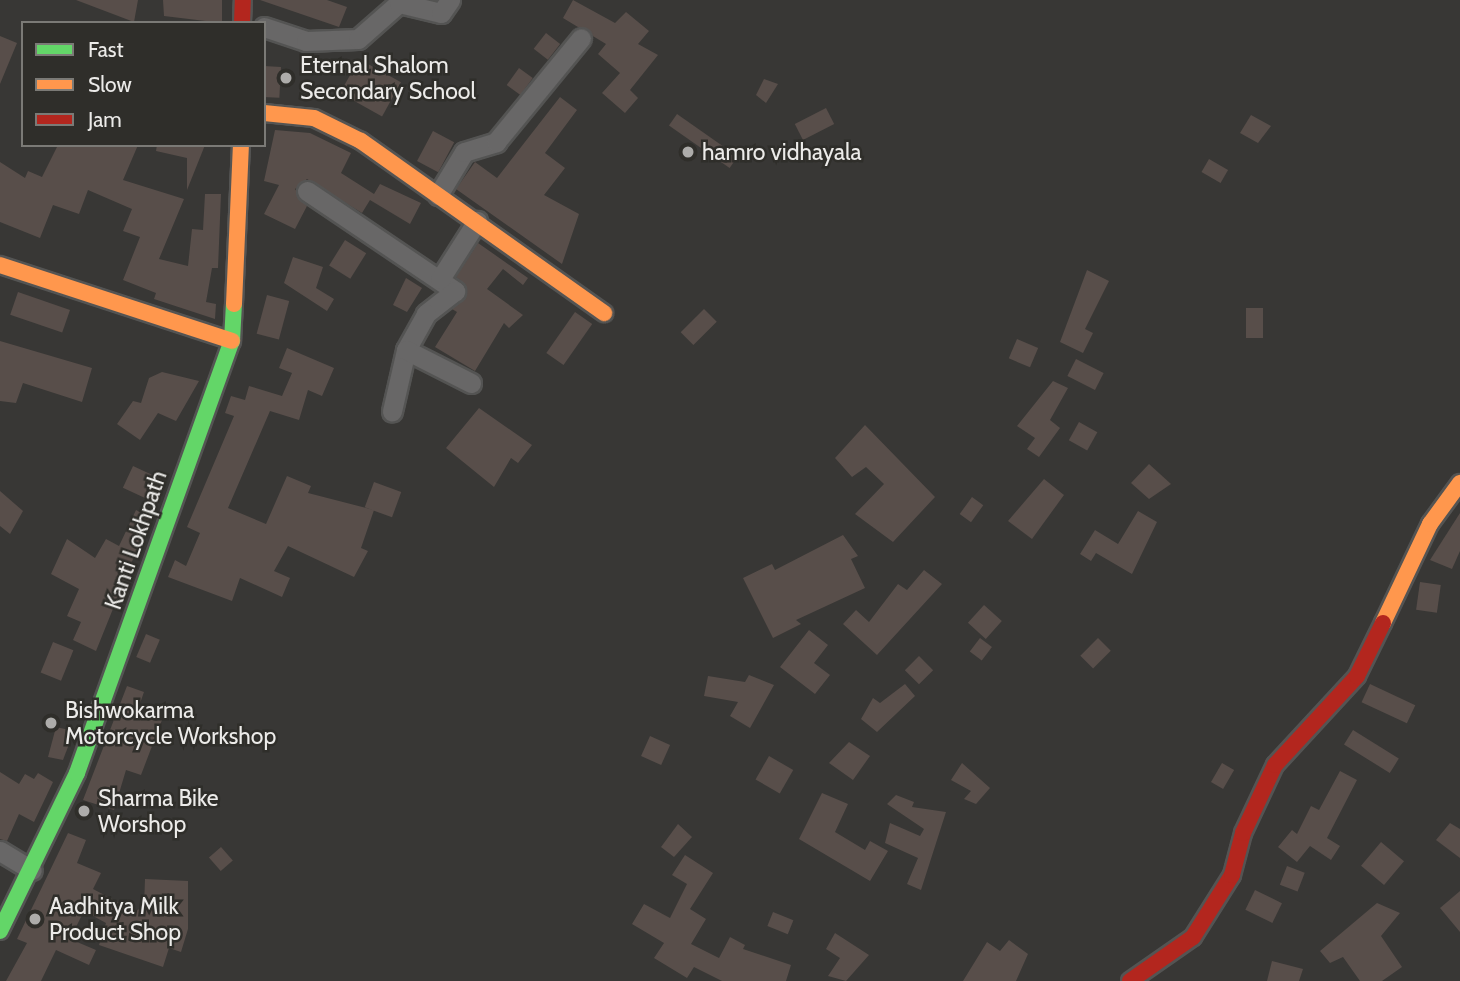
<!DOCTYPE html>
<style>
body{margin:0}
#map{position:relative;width:1460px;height:981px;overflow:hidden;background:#383735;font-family:Cabin,sans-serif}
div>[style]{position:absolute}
.building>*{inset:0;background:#584e4a;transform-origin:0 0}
.roads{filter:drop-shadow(2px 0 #545453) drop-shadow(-2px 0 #545453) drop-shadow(0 2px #545453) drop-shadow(0 -2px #545453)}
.street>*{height:19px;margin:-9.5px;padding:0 9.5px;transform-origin:9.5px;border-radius:9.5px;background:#686767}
.fast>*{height:16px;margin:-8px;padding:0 8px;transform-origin:8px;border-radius:8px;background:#63d668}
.slow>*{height:16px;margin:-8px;padding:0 8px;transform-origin:8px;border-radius:8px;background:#ff974d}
.jam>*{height:16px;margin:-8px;padding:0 8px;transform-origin:8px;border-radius:8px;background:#b3261e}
.dots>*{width:19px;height:19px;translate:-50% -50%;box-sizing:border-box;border:4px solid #2f2e2a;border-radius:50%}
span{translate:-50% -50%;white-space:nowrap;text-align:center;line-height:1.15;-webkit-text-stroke:5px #2f2e2a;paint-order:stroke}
.poi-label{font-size:23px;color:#ecebe9}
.left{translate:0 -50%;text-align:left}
.street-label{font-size:23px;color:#ecebe9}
.legend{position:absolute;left:21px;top:21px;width:245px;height:126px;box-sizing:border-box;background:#2f2e2a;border:2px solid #7b7a76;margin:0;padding:9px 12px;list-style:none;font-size:21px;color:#ecebe9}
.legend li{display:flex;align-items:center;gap:14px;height:35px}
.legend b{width:35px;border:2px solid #7b7a76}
</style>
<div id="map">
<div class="building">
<i style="clip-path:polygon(76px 0,138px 0,134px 22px)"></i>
<i style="clip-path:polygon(163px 0,222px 0,222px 23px,164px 16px)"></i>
<i style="clip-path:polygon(260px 0,327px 0,347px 7px,339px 27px)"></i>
<i style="clip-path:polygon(573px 0,615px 23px,626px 12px,649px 31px,638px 44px,658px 55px,630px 90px,638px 98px,625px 113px,602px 93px,620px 73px,598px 54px,606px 44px,563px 18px)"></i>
<i style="left:546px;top:33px;width:18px;height:20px;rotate:38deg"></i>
<i style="clip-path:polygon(0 36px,17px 43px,0 84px)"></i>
<i style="left:359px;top:59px;width:48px;height:39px;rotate:29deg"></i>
<i style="left:264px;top:66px;width:17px;height:31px;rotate:3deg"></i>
<i style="left:519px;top:68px;width:17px;height:21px;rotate:36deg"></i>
<i style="clip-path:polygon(764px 79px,778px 84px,766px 103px,756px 95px)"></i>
<i style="clip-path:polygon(560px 97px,577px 110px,545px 153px,565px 168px,544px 195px,579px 214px,562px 264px,456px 189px,475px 162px,497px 178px)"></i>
<i style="left:826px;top:108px;width:18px;height:35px;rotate:63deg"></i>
<i style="left:677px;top:114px;width:74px;height:14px;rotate:35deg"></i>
<i style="clip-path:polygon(1251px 115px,1271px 126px,1258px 143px,1240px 133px)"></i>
<i style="clip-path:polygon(275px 130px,310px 133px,351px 153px,341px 173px,374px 194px,380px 184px,421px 203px,410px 224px,370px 200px,362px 213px,307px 179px,295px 189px,307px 206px,295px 229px,264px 214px,279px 185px,264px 181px)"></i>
<i style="left:433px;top:131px;width:24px;height:34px;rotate:28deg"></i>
<i style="clip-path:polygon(58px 145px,138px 145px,123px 180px,184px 199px,159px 259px,188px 266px,192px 229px,203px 230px,205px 194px,221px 194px,218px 268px,212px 268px,206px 302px,216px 304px,215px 319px,154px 299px,156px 293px,123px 280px,140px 237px,123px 231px,132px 209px,88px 190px,79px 214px,53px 205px,40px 238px,0 222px,0 162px,25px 178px,28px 171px,42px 177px)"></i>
<i style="clip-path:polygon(157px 145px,205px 145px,187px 190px,187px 158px,156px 151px)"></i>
<i style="left:1209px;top:159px;width:22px;height:15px;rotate:30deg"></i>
<i style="left:345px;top:240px;width:25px;height:30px;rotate:32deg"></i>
<i style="clip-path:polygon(478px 243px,528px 278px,523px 285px,503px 269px,487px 289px,523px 315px,509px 328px,504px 323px,475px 371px,435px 347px,457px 312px,452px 309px,466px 296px,466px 285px,456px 277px)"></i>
<i style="clip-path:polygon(293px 257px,323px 267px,316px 288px,334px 299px,327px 311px,284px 283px)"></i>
<i style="clip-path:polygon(1087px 270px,1109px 281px,1085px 329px,1093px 333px,1083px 353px,1060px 342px)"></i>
<i style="clip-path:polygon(406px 278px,422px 288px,407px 312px,393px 305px)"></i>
<i style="left:18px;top:292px;width:55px;height:24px;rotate:19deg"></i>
<i style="left:267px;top:295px;width:23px;height:40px;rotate:15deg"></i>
<i style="left:1246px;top:308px;width:17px;height:30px"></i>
<i style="left:704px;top:309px;width:18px;height:33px;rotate:45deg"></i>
<i style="left:575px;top:312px;width:21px;height:50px;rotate:35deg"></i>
<i style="left:1017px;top:339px;width:23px;height:21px;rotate:23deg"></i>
<i style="clip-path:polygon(0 341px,92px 368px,82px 402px,23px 383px,16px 403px,0 401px)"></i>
<i style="clip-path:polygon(287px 348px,334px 368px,322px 396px,308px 390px,299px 420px,270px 411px,228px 508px,266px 524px,287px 476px,311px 486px,308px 493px,374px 510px,361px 548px,368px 551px,354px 577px,288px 546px,274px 571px,290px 578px,282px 597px,240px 578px,232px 601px,168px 577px,175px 560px,186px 566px,200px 533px,187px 527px,234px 416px,225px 413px,231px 396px,245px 400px,249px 386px,282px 396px,292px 373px,279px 368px)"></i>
<i style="left:1076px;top:359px;width:31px;height:19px;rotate:27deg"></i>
<i style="clip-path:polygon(162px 372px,199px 381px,176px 421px,158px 413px,140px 440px,117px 424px,133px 401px,141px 403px,149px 378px)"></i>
<i style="clip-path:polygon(1053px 381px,1068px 388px,1050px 420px,1060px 428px,1039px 457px,1027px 449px,1035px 438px,1017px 426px)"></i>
<i style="clip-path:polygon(479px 408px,532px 445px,518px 463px,511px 458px,494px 487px,446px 448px)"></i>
<i style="left:1079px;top:422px;width:21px;height:21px;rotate:29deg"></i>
<i style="clip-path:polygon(865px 425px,935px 497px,893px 542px,855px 514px,884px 484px,866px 467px,852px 477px,835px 458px)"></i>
<i style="clip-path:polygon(1149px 464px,1171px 484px,1149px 499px,1131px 483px)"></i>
<i style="left:133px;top:466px;width:31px;height:24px;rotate:25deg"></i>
<i style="clip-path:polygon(1044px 479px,1064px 495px,1032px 539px,1008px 521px)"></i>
<i style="left:374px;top:482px;width:29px;height:27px;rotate:20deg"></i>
<i style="clip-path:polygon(0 491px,23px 511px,10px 534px,0 526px)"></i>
<i style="left:972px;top:497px;width:14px;height:21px;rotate:36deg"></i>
<i style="clip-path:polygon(136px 510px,150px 517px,96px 651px,73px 640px,81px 622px,67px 616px,79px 589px,51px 574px,67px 539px,95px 558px,106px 539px,119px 546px)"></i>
<i style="clip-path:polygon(1138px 511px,1157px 522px,1132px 574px,1096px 553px,1091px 561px,1080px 554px,1095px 530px,1118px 544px)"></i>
<i style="clip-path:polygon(1460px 513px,1460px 551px,1452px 569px,1430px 560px)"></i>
<i style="clip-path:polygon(843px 535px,858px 556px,851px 559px,865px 588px,796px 620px,801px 624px,773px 638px,743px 578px,772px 564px,775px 570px)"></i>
<i style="clip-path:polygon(924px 570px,942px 584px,877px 655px,843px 624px,856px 610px,869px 622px,898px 584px,907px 590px)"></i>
<i style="left:1420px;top:582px;width:21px;height:28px;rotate:8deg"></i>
<i style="left:984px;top:605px;width:24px;height:24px;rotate:42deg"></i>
<i style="clip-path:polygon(809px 630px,828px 645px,814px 663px,830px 675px,815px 694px,780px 667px)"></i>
<i style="left:146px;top:634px;width:15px;height:25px;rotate:23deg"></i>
<i style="left:980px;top:638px;width:15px;height:17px;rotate:37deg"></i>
<i style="left:1098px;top:638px;width:18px;height:25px;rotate:45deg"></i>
<i style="left:53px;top:642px;width:22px;height:33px;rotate:22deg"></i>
<i style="left:919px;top:656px;width:20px;height:20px;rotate:45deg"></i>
<i style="clip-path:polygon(749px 675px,774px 685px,750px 728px,730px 716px,738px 702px,704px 696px,708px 676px,745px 682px)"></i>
<i style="clip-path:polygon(905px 684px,915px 696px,877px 732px,861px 719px,873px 698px,880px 703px)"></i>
<i style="left:1370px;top:684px;width:50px;height:20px;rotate:25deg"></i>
<i style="clip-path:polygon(127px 686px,144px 692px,137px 712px,162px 720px,141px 775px,126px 770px,114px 810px,83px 800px)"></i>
<i style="clip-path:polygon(56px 727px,74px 731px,63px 760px,48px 757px)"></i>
<i style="left:1353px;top:730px;width:54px;height:17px;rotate:32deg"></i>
<i style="left:650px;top:736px;width:22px;height:22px;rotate:24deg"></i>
<i style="clip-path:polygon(849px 742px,870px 756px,853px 780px,829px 763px)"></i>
<i style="left:769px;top:756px;width:28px;height:27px;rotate:30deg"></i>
<i style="clip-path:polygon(962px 763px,990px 788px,976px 804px,964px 799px,971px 791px,951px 780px)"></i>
<i style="left:1222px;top:763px;width:14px;height:22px;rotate:30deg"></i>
<i style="clip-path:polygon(1340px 771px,1357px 780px,1327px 838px,1340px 846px,1331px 860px,1310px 846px,1297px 862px,1278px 847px,1292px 830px,1297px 834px,1311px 806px,1319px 810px)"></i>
<i style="clip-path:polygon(0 772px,19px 784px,25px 774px,34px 779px,38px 773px,53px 782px,34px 822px,19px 814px,7px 841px,0 839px)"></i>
<i style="clip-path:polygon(822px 793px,848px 804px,835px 832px,865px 850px,870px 841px,888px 851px,870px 881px,799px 839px)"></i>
<i style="clip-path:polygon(896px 795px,914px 802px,912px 807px,946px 812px,921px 890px,907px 884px,918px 858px,885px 843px,890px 823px,920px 836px,924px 829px,887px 804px)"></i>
<i style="clip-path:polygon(1450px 823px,1460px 829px,1460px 858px,1436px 840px)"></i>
<i style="clip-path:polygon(678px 824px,692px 837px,674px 857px,661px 847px)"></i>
<i style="clip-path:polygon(68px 833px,86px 840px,77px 863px,101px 873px,93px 889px,135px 911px,144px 907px,145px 879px,188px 881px,188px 929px,181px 952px,169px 948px,163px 967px,99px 945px,106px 923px,84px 911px,70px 939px,96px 950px,89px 965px,56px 950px,41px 981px,6px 981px,27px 943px,17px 939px)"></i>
<i style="left:1381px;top:842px;width:30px;height:31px;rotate:40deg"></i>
<i style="left:221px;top:847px;width:18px;height:16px;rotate:49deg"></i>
<i style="clip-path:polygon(685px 855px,713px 873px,690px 909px,706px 919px,691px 944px,719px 958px,730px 937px,745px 945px,743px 949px,791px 965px,786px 981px,722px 981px,694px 967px,687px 978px,654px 958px,664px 943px,632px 924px,644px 904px,670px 918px,687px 884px,672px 875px)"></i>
<i style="left:1287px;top:866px;width:19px;height:20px;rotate:21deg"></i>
<i style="left:1255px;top:890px;width:30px;height:22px;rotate:26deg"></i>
<i style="clip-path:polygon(1460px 891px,1460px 932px,1440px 908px)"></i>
<i style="clip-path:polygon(1377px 903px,1400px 913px,1381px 936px,1402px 967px,1382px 981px,1360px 981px,1343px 957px,1330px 963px,1320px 951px)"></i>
<i style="left:773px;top:912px;width:22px;height:15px;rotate:22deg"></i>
<i style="clip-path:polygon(835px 933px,869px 955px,846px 981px,828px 976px,840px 958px,826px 949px)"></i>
<i style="clip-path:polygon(1009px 940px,1028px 954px,1016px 981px,963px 981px,987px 942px,1000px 951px)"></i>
<i style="clip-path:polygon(1272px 961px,1303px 969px,1299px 981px,1267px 981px)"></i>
</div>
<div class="roads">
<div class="street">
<i style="left:264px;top:27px;width:44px;rotate:18.4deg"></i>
<i style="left:306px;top:41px;width:52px;rotate:-2.2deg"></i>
<i style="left:358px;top:39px;width:55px;rotate:-41.3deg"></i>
<i style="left:399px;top:3px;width:43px;rotate:13.4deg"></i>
<i style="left:441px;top:13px;width:16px;rotate:-55deg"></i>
<i style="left:307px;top:191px;width:179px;rotate:34deg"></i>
<i style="left:455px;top:291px;width:37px;rotate:142deg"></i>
<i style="left:426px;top:314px;width:41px;rotate:119.1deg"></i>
<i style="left:406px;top:350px;width:63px;rotate:102.9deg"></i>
<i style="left:438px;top:195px;width:50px;rotate:-58.8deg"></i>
<i style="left:464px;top:152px;width:34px;rotate:-17deg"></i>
<i style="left:496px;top:142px;width:134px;rotate:-50.7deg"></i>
<i style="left:440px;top:279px;width:69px;rotate:-57.5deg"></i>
<i style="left:406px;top:350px;width:73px;rotate:26.9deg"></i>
<i style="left:0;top:851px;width:37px;rotate:31deg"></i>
</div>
<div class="fast">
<i style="left:0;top:931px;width:176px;rotate:-64deg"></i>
<i style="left:77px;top:773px;width:459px;rotate:-70.3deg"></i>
<i style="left:232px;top:341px;width:37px;rotate:-87deg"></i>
</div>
<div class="slow">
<i style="left:264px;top:113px;width:50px;rotate:5.7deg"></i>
<i style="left:314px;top:118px;width:52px;rotate:26.1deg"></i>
<i style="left:361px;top:141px;width:298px;rotate:35.3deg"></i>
<i style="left:0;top:265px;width:244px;rotate:18.1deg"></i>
<i style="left:234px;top:304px;width:159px;rotate:-87.5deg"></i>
<i style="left:1383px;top:623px;width:110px;rotate:-64.6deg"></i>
<i style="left:1430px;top:524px;width:51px;rotate:-53.8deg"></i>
</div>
<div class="jam">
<i style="left:242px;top:23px;width:23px;rotate:-88deg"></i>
<i style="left:1130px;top:981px;width:77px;rotate:-34.9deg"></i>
<i style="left:1193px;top:937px;width:73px;rotate:-57.8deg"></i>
<i style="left:1232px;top:875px;width:43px;rotate:-75.3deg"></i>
<i style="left:1243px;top:833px;width:75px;rotate:-64.8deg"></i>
<i style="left:1275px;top:765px;width:121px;rotate:-47.3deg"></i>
<i style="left:1357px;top:676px;width:59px;rotate:-63.9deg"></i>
</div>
</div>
<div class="dots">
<i style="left:286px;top:78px;background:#adacaa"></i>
<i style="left:688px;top:152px;background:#adacaa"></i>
<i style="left:51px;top:723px;background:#adacaa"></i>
<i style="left:84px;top:811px;background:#adacaa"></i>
<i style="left:35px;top:919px;background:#adacaa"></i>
</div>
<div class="poi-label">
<span class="left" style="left:300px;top:78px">Eternal Shalom<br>Secondary School</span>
<span class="left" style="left:702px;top:152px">hamro vidhayala</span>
<span class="left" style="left:65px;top:723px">Bishwokarma<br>Motorcycle Workshop</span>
<span class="left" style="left:98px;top:811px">Sharma Bike<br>Worshop</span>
<span class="left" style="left:49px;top:919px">Aadhitya Milk<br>Product Shop</span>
</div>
<div class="street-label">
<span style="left:136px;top:540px;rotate:-71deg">Kanti Lokhpath</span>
</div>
<ul class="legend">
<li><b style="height:9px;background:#63d668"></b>Fast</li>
<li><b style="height:9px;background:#ff974d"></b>Slow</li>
<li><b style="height:9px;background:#b3261e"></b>Jam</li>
</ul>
</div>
